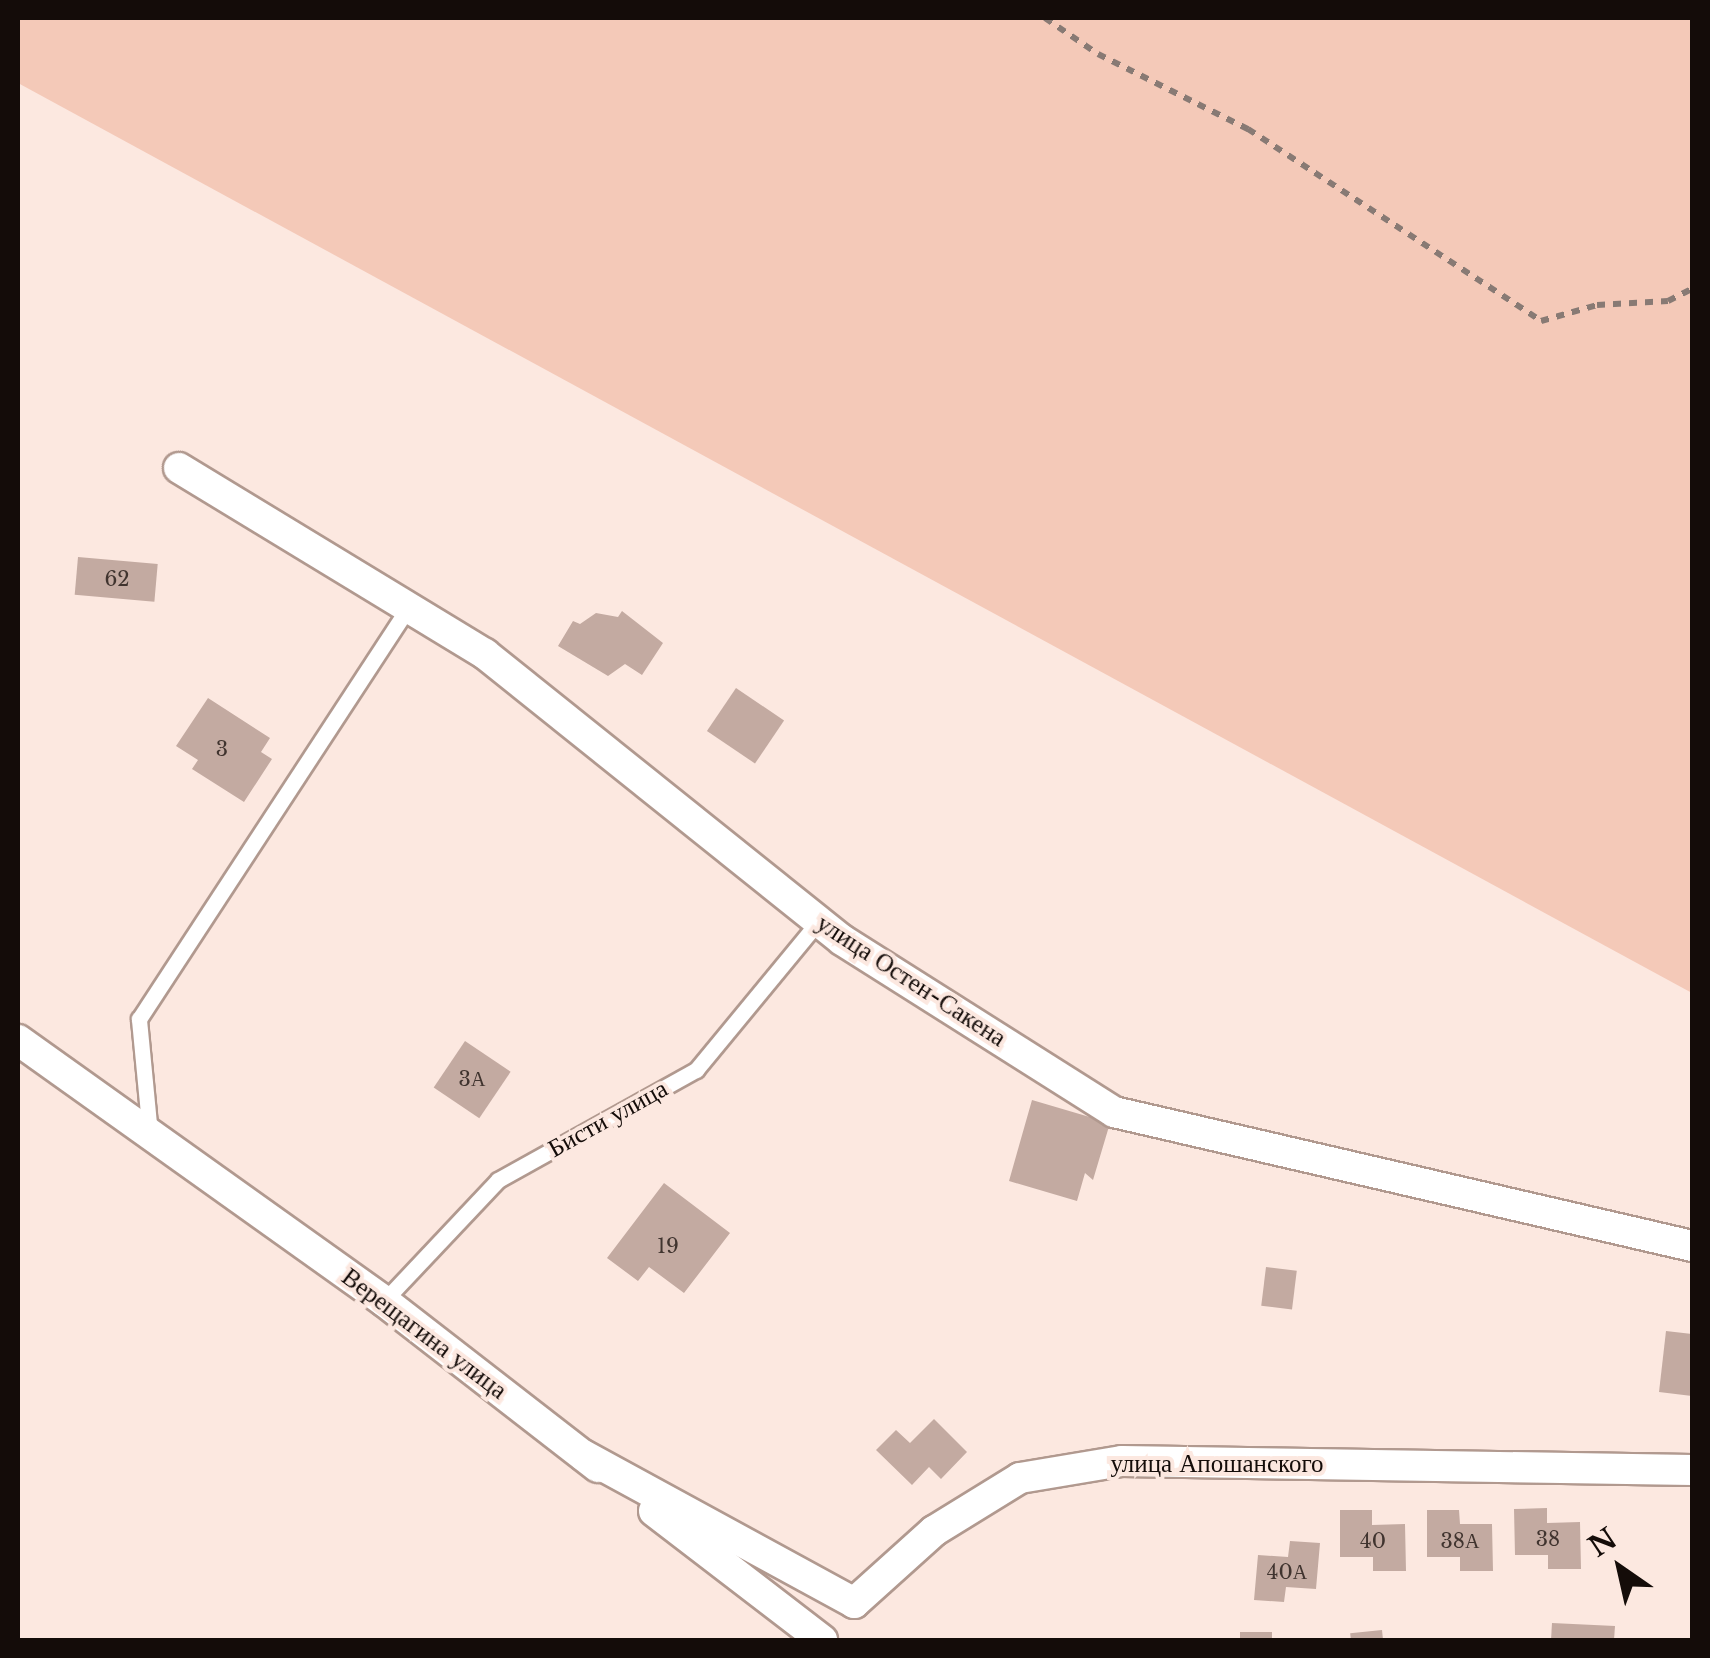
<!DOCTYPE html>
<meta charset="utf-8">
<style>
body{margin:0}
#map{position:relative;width:1710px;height:1658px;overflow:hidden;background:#fce8e0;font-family:"Libre Baskerville",serif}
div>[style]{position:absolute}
.green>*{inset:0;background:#f4c9b8}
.building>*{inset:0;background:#c3aaa1;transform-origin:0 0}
.path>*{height:6px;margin-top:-3px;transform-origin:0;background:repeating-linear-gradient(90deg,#887a74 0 8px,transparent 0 16px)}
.roads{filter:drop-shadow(2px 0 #b1998f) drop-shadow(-2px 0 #b1998f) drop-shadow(0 2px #b1998f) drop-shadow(0 -2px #b1998f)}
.service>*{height:15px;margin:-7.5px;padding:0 7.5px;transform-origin:7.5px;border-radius:7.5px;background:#fff}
.minor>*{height:30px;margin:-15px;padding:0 15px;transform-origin:15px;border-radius:15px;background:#fff}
span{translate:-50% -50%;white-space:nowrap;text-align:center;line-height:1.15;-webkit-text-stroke:8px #fce8e0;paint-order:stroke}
.number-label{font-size:20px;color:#40342f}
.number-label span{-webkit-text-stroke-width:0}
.street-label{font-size:25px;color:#140c09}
.frame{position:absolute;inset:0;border:20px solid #140c09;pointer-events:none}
.north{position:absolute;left:1570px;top:1518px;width:100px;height:100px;-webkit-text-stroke:8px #fce8e0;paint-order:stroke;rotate:326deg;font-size:28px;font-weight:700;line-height:40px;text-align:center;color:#140c09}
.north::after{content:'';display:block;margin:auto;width:35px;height:45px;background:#140c09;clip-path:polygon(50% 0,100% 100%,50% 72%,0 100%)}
</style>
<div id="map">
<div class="green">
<i style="clip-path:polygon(18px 18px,1692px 18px,1692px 993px,18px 83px)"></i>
</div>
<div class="building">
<i style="left:78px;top:557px;width:80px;height:38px;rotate:5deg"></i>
<i style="clip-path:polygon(622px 611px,663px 643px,642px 675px,625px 664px,608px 676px,558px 646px,573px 621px,580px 624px,596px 613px,618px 617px)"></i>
<i style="left:736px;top:688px;width:58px;height:52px;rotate:34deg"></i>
<i style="clip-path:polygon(208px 698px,270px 738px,261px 752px,272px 759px,244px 802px,192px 769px,198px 760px,176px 746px)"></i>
<i style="left:465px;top:1041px;width:55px;height:56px;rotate:34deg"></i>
<i style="clip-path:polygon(1032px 1100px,1110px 1123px,1093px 1180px,1085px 1173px,1077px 1201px,1009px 1181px)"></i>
<i style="clip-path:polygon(664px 1183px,730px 1233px,684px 1293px,649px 1267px,638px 1281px,607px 1258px)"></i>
<i style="left:1266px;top:1267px;width:31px;height:39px;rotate:7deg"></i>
<i style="clip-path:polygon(1666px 1331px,1692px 1334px,1692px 1396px,1659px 1392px)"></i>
<i style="clip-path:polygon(934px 1419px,967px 1452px,941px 1479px,929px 1467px,912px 1485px,876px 1450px,896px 1430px,910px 1443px)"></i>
<i style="clip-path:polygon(1547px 1508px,1547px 1523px,1580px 1522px,1581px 1569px,1548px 1569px,1548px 1555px,1515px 1555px,1514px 1509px)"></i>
<i style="clip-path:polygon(1340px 1510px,1372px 1510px,1372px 1525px,1405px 1524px,1406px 1571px,1373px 1571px,1373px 1557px,1340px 1557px)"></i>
<i style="clip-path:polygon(1427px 1510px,1459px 1510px,1460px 1524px,1492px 1524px,1493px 1571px,1460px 1571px,1460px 1557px,1427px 1557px)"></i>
<i style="clip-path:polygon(1290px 1541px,1320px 1543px,1316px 1589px,1286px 1587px,1284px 1602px,1254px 1600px,1258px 1555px,1288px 1557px)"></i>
<i style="clip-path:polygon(1552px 1623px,1615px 1626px,1614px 1640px,1551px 1640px)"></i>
<i style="left:1382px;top:1630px;width:10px;height:32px;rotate:84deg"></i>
<i style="left:1272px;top:1632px;width:8px;height:32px;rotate:90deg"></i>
</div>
<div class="path">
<i style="left:1045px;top:18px;width:64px;rotate:34.2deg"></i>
<i style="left:1098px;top:54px;width:168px;rotate:26.6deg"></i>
<i style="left:1248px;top:129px;width:350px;rotate:33.2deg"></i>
<i style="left:1541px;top:321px;width:58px;rotate:-15.9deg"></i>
<i style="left:1597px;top:305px;width:71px;rotate:-3.2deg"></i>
<i style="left:1668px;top:301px;width:27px;rotate:-27deg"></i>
</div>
<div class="roads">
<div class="service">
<i style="left:150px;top:1134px;width:116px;rotate:-95.5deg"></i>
<i style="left:139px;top:1019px;width:491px;rotate:-56.8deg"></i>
<i style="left:384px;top:1301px;width:166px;rotate:-46.7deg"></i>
<i style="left:498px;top:1180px;width:227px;rotate:-29.1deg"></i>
<i style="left:696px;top:1070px;width:192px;rotate:-50.5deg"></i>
</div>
<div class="minor">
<i style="left:179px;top:468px;width:358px;rotate:31.3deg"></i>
<i style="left:485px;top:654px;width:457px;rotate:38.7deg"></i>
<i style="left:842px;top:940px;width:322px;rotate:32.3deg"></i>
<i style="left:1114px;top:1112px;width:593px;rotate:13.05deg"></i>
<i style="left:18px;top:1040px;width:450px;rotate:35.5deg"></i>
<i style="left:384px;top:1301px;width:271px;rotate:37.8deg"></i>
<i style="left:583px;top:1455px;width:309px;rotate:28.6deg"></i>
<i style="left:854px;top:1603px;width:108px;rotate:-42deg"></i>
<i style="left:934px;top:1531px;width:101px;rotate:-31.6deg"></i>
<i style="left:1020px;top:1478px;width:103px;rotate:-9.5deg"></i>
<i style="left:1122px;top:1461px;width:570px;rotate:0.9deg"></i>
<i style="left:654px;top:1511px;width:212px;rotate:37.5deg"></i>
</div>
</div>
<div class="number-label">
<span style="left:117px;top:579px">62</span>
<span style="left:222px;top:749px">3</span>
<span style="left:472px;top:1079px">3А</span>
<span style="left:668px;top:1246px">19</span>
<span style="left:1548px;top:1539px">38</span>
<span style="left:1373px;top:1541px">40</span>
<span style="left:1460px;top:1541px">38А</span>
<span style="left:1287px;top:1572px">40А</span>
</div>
<div class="street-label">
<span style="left:911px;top:981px;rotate:33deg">улица Остен-Сакена</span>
<span style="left:608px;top:1119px;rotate:-29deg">Бисти улица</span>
<span style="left:424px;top:1334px;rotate:37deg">Верещагина улица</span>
<span style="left:1217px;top:1464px">улица Апошанского</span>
</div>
<div class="frame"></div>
<div class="north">N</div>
</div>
